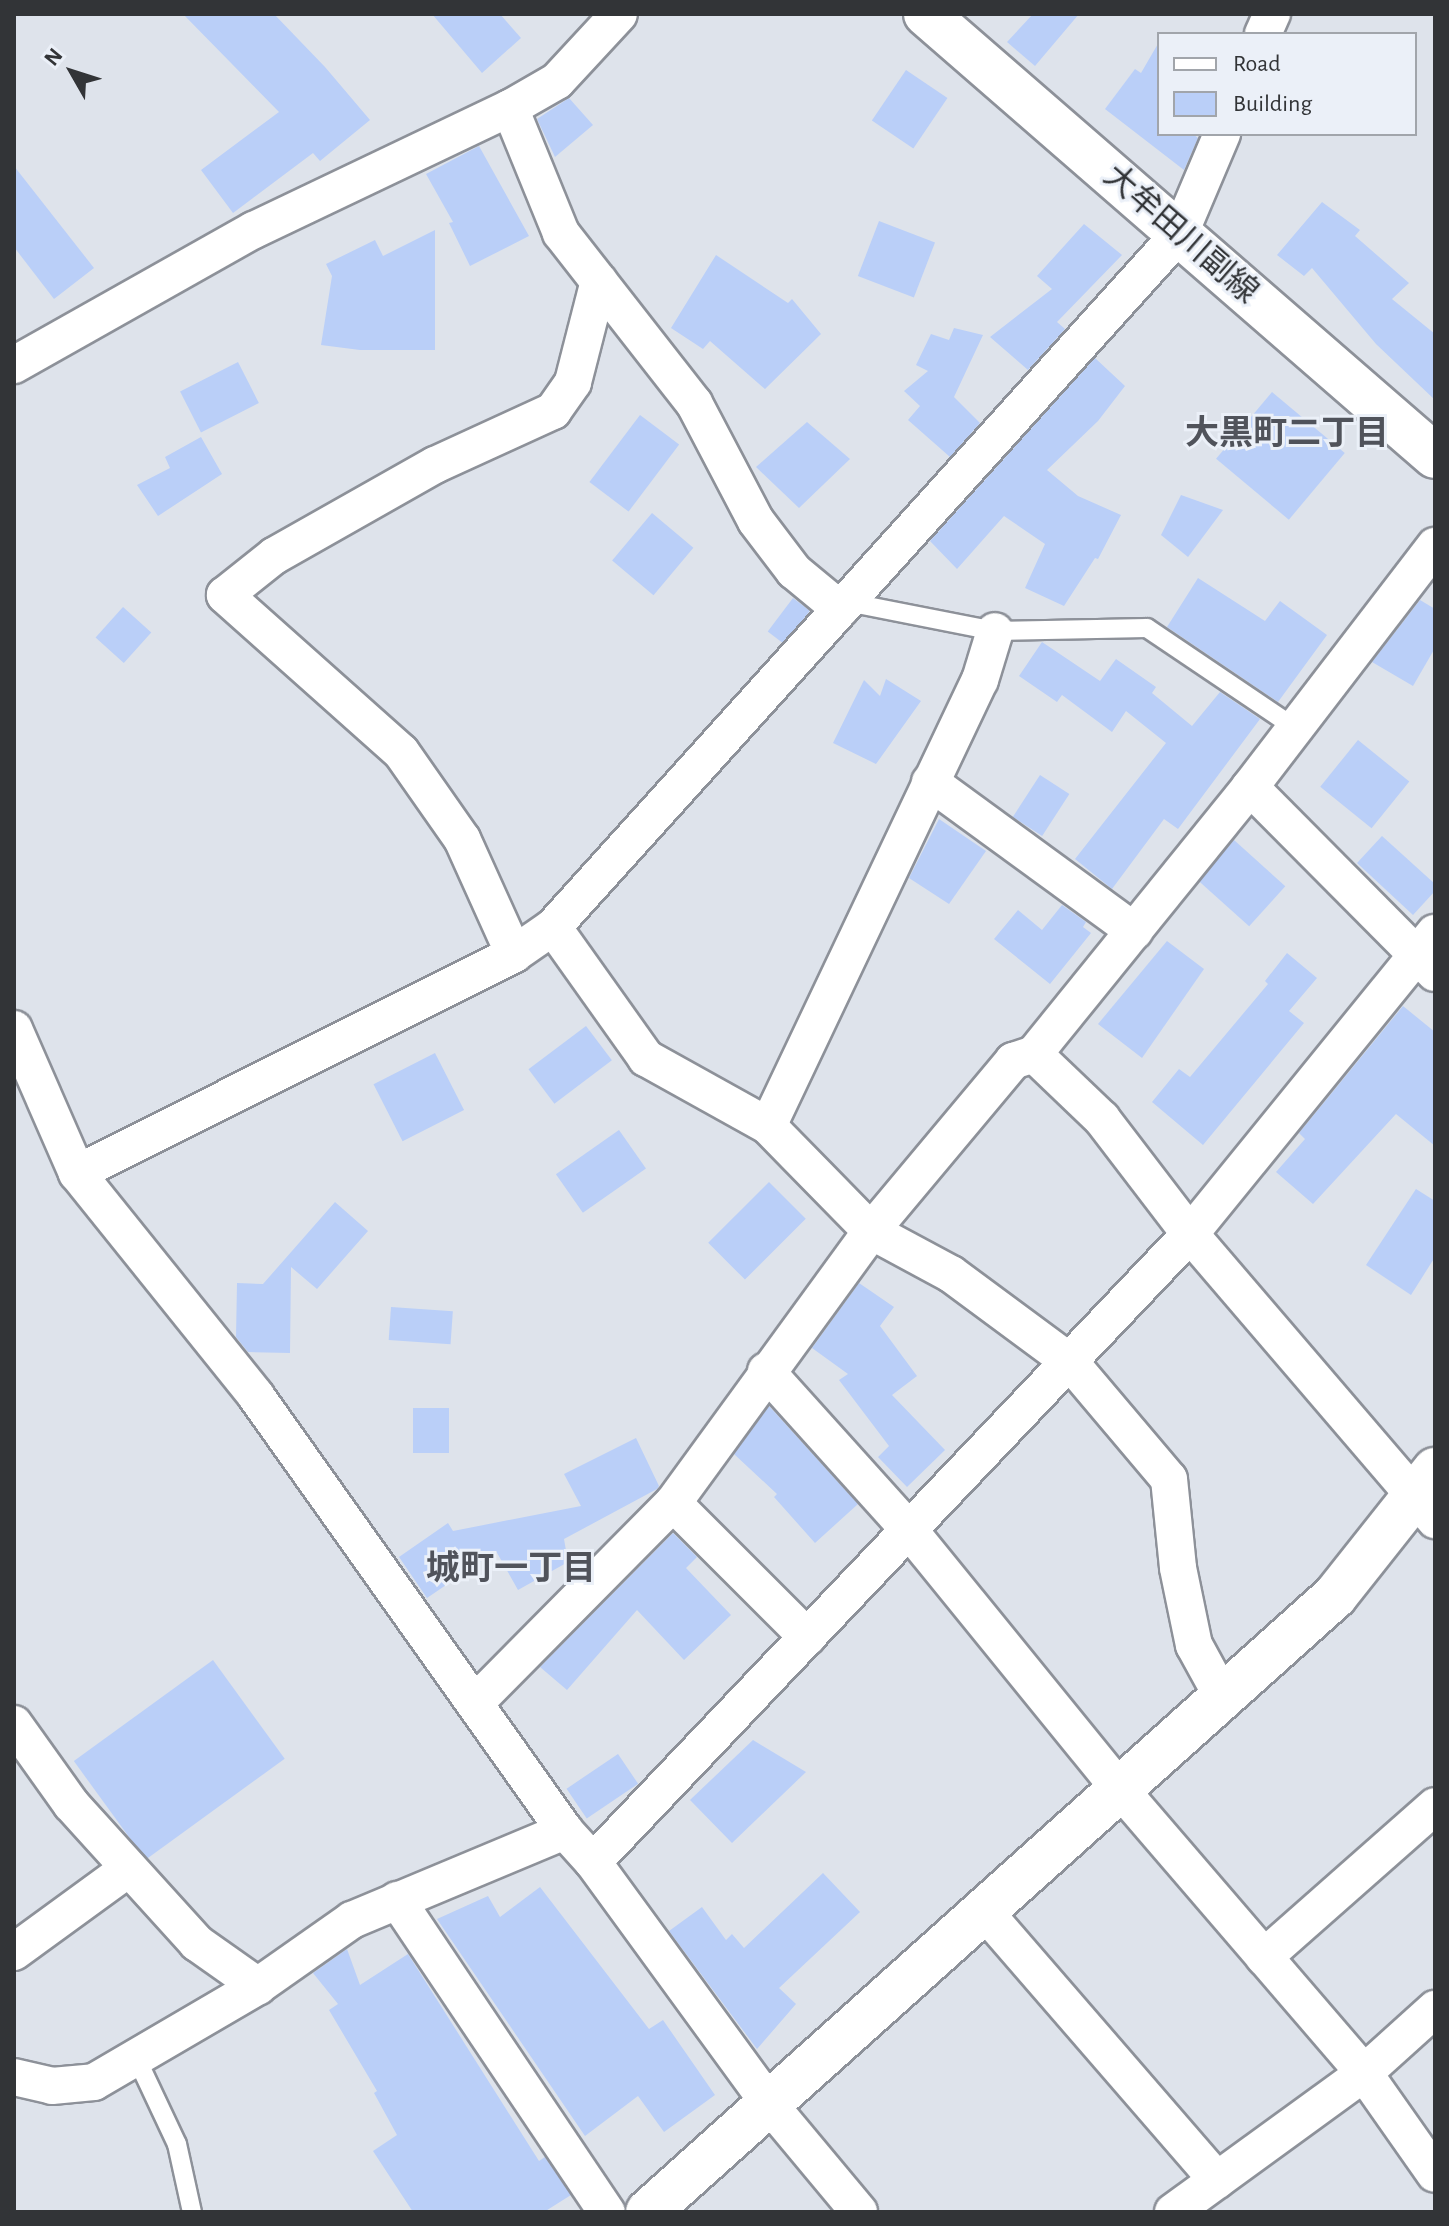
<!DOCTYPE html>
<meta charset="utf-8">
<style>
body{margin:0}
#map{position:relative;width:1449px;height:2226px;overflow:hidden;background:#dee3eb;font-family:"Alegreya Sans","Noto Sans JP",sans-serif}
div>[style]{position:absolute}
.building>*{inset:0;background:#bacff8;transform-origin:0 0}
.roads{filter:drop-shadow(2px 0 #8d9199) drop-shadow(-2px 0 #8d9199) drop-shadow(0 2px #8d9199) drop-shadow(0 -2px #8d9199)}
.service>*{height:18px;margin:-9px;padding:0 9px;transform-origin:9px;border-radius:9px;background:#fff}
.minor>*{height:36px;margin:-18px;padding:0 18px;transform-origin:18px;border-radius:18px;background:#fff}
.tertiary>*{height:44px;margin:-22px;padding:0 22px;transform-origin:22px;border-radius:22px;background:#fff}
.primary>*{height:44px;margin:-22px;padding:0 22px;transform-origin:22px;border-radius:22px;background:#fff}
span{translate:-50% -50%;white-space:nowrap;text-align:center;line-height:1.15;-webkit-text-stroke:6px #ebf0f8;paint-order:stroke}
.street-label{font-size:32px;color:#323437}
.neighbourhood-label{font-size:34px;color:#50535b;font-weight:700}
.frame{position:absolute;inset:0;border:16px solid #323437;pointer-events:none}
.legend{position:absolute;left:1157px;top:32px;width:260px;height:104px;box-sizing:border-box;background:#ebf0f8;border:2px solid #a1a5ab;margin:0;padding:10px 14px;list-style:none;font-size:24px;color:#323437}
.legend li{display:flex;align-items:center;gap:16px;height:40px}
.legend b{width:40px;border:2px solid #a1a5ab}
.north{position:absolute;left:32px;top:32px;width:80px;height:80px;-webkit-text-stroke:6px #ebf0f8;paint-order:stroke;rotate:309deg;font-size:22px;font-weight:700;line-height:32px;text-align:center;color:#323437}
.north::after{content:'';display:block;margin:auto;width:28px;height:36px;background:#323437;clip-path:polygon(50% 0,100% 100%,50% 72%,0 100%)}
</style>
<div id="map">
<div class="building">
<i style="clip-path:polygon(183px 14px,274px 14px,325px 67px,370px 120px,320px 161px,313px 153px,233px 213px,201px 170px,279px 112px)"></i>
<i style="clip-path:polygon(432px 14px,500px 14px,521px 38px,482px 73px)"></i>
<i style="clip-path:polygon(1033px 14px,1079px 14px,1035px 66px,1007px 42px)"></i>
<i style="clip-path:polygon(1159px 42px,1159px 134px,1193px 134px,1198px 138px,1184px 170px,1105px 109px,1135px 69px,1141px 73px)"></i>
<i style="left:906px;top:70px;width:50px;height:61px;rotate:34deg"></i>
<i style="clip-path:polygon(569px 98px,593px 125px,555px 157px,537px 119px)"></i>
<i style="clip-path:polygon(479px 146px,529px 236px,470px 266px,449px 223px,453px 222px,426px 174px)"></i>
<i style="clip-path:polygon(14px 166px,94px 268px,54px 299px,14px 247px)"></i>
<i style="clip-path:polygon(1322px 202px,1360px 230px,1355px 236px,1409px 283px,1392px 299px,1435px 334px,1435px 400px,1376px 344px,1312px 268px,1304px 276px,1277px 255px)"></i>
<i style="left:879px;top:221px;width:60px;height:59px;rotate:21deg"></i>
<i style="clip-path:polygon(1084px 224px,1122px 255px,1057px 322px,1065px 329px,1028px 370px,990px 337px,1052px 289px,1037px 276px)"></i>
<i style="clip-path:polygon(435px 230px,435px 350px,360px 350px,321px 345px,332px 276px,326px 264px,375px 240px,383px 256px)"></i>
<i style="clip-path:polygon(716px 255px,788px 303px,792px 299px,821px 334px,765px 389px,710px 341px,703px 349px,671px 328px)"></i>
<i style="clip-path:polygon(954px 328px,983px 335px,954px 397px,980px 423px,950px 457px,908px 420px,920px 406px,904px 391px,928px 371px,916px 365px,931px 334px,949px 340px)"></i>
<i style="clip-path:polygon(1095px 358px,1125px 386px,1098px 421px,1047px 470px,1078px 496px,1121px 515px,1098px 559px,1095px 558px,1064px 606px,1025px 588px,1045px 544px,1004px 516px,957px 569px,930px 541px)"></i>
<i style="left:238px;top:362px;width:46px;height:65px;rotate:63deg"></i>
<i style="left:1272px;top:392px;width:95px;height:87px;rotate:40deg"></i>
<i style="left:640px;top:415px;width:49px;height:84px;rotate:37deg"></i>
<i style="clip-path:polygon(807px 422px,850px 459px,799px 508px,756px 467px)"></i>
<i style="clip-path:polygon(201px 437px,222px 474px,158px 516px,137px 485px,170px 468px,165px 457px)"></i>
<i style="clip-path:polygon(1181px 495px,1223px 510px,1188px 557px,1161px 535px)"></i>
<i style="left:652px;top:513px;width:54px;height:62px;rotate:40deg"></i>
<i style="clip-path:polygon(1198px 578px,1265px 621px,1280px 601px,1327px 635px,1278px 702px,1167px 627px)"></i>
<i style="left:793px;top:598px;width:21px;height:42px;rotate:37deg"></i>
<i style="clip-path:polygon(1420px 600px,1435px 609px,1435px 648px,1413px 686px,1372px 662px)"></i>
<i style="left:123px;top:607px;width:38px;height:41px;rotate:42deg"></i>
<i style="clip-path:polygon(1042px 642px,1100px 681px,1116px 659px,1156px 687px,1152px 693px,1192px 726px,1220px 692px,1260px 719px,1178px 829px,1164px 819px,1112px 889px,1075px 859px,1166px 743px,1126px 711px,1112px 732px,1062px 695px,1057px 702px,1019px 676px)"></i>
<i style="clip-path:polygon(886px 679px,921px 701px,876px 764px,833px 743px,864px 680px,880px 696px)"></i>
<i style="left:1358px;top:740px;width:66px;height:60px;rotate:39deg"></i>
<i style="left:1040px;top:775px;width:35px;height:50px;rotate:33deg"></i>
<i style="clip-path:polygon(939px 819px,986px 851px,949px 904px,909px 878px)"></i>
<i style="clip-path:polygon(1382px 836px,1435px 884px,1435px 891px,1413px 915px,1357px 863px)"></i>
<i style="left:1234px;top:840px;width:69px;height:54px;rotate:42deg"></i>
<i style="clip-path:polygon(1062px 905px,1086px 922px,1083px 927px,1091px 933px,1050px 984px,994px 939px,1018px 910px,1042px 930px)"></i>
<i style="clip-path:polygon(1167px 941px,1204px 969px,1142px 1058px,1098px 1024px)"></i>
<i style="clip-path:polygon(1287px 953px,1317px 978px,1289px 1011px,1304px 1023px,1203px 1145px,1152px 1102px,1179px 1069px,1190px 1077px,1268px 984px,1265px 981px)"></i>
<i style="clip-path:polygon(1403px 1006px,1435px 1032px,1435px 1146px,1396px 1114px,1313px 1204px,1276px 1172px,1305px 1139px,1299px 1133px)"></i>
<i style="left:586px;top:1026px;width:43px;height:72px;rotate:53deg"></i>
<i style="left:435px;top:1053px;width:64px;height:69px;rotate:63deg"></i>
<i style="left:619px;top:1130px;width:47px;height:77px;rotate:55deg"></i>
<i style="left:769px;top:1182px;width:52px;height:86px;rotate:45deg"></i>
<i style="clip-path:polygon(1416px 1189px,1435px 1201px,1435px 1257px,1411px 1295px,1366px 1265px)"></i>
<i style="clip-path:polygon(335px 1202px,368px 1231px,317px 1289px,291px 1267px,290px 1353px,248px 1352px,236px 1337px,237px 1283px,263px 1284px)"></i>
<i style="clip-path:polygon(859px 1283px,894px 1307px,880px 1326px,917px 1376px,892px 1395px,945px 1450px,907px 1487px,878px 1457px,889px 1446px,839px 1380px,848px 1374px,812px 1348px)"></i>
<i style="left:391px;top:1307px;width:62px;height:33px;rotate:4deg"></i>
<i style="clip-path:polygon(769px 1406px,858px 1504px,815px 1543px,774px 1497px,777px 1494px,734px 1454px)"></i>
<i style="left:413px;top:1408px;width:36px;height:45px"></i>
<i style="clip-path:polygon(636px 1438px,659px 1486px,657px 1489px,564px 1539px,568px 1562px,518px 1590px,496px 1551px,427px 1598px,399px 1557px,448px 1523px,453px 1531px,581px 1506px,564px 1474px)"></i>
<i style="clip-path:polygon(673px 1533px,697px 1557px,686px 1568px,731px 1615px,684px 1660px,637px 1610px,567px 1690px,540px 1667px)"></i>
<i style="left:213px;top:1660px;width:122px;height:172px;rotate:54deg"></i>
<i style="clip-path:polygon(753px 1740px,806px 1772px,732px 1843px,690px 1800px)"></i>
<i style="left:618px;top:1754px;width:36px;height:62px;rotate:56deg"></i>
<i style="clip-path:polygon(823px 1873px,860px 1912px,779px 1988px,796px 2004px,757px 2049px,669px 1931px,702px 1907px,726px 1940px,732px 1934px,744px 1948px)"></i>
<i style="clip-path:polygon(540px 1887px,649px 2029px,663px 2020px,715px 2095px,664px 2132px,638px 2096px,585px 2136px,437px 1919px,488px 1896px,500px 1917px)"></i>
<i style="clip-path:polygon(347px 1949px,360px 1985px,408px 1954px,539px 2161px,545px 2157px,571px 2195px,544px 2212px,413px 2212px,373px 2151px,397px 2135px,374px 2093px,377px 2091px,329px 2010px,338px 2004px,313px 1973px)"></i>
</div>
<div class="roads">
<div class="service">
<i style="left:847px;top:602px;width:151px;rotate:11.1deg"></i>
<i style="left:995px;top:631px;width:152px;rotate:-1.1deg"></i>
<i style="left:1147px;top:628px;width:179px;rotate:34deg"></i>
<i style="left:136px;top:2057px;width:96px;rotate:64.8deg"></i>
<i style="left:177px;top:2144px;width:70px;rotate:77.6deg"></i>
</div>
<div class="minor">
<i style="left:1263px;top:34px;width:22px;rotate:-66deg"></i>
<i style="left:510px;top:108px;width:135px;rotate:67.8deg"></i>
<i style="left:561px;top:233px;width:216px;rotate:52deg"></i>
<i style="left:694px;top:403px;width:133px;rotate:62.3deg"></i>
<i style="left:756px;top:521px;width:63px;rotate:52.8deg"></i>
<i style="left:794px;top:571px;width:60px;rotate:39.6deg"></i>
<i style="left:14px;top:365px;width:275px;rotate:-29.4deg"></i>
<i style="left:254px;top:230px;width:284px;rotate:-25.5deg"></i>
<i style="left:510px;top:108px;width:54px;rotate:-29.9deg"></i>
<i style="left:557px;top:81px;width:91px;rotate:-47.2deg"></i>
<i style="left:930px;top:782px;width:253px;rotate:36.1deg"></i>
<i style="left:1250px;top:787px;width:262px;rotate:45.2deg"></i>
<i style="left:553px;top:927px;width:161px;rotate:54.6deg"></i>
<i style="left:646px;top:1058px;width:140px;rotate:29.1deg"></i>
<i style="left:768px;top:1126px;width:147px;rotate:45.6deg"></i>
<i style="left:871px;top:1231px;width:91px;rotate:28.3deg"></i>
<i style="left:951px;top:1274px;width:148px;rotate:36.5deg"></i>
<i style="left:1070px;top:1362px;width:153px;rotate:49.8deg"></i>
<i style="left:1169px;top:1479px;width:89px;rotate:84.2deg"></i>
<i style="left:1178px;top:1568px;width:79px;rotate:78.3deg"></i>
<i style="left:1194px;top:1645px;width:60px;rotate:61.3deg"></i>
<i style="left:514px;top:954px;width:126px;rotate:-114.3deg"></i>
<i style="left:462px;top:839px;width:106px;rotate:-125deg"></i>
<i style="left:401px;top:752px;width:236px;rotate:-138.3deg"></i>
<i style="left:225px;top:595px;width:63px;rotate:-38.5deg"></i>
<i style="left:274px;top:556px;width:185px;rotate:-29.5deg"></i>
<i style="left:435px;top:465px;width:130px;rotate:-24.6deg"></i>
<i style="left:553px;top:411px;width:35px;rotate:-55deg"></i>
<i style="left:573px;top:382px;width:104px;rotate:-75.6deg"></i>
<i style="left:14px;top:1029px;width:157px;rotate:66.4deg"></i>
<i style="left:77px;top:1173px;width:286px;rotate:51.2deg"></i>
<i style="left:256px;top:1396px;width:534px;rotate:54.61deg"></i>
<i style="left:565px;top:1831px;width:42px;rotate:47.9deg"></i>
<i style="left:593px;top:1862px;width:301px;rotate:53.9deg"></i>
<i style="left:770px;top:2105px;width:139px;rotate:50.2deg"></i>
<i style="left:1034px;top:1054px;width:94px;rotate:43.7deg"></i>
<i style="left:1102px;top:1119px;width:145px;rotate:52.6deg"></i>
<i style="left:1190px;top:1234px;width:377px;rotate:49.4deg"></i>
<i style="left:768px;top:1126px;width:494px;rotate:-64.6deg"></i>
<i style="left:980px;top:680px;width:51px;rotate:-73deg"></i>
<i style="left:77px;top:1173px;width:489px;rotate:-26.6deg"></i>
<i style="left:514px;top:954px;width:47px;rotate:-34.7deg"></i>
<i style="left:553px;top:927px;width:935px;rotate:-47.9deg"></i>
<i style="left:1180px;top:233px;width:108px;rotate:-67deg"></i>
<i style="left:766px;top:1371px;width:215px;rotate:48deg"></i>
<i style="left:910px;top:1531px;width:331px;rotate:50.9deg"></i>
<i style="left:1119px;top:1788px;width:376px;rotate:49.3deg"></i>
<i style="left:1364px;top:2073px;width:123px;rotate:54.9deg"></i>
<i style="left:673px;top:1503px;width:190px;rotate:45deg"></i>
<i style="left:476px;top:1702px;width:280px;rotate:-45.3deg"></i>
<i style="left:673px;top:1503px;width:336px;rotate:-53.9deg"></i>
<i style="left:871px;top:1231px;width:222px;rotate:-50.1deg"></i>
<i style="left:1013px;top:1061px;width:22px;rotate:-18deg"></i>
<i style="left:1034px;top:1054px;width:343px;rotate:-51deg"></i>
<i style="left:1250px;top:787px;width:304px;rotate:-52.5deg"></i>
<i style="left:14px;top:1724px;width:98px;rotate:54.5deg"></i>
<i style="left:71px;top:1804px;width:188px;rotate:47.8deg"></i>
<i style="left:197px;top:1943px;width:75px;rotate:35.2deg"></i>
<i style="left:593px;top:1862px;width:866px;rotate:-46.45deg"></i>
<i style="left:1190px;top:1234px;width:388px;rotate:-50.9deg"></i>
<i style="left:397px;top:1900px;width:376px;rotate:56.1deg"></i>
<i style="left:984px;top:1911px;width:356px;rotate:49.1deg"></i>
<i style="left:14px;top:1952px;width:142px;rotate:-36.1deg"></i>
<i style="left:1264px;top:1957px;width:228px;rotate:-41.4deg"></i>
<i style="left:14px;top:2077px;width:39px;rotate:13deg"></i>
<i style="left:52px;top:2086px;width:42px;rotate:-5.4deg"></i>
<i style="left:94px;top:2082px;width:190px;rotate:-30.3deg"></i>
<i style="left:258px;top:1986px;width:115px;rotate:-35.1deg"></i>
<i style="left:352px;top:1920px;width:231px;rotate:-22.7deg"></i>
<i style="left:1173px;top:2212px;width:236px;rotate:-36deg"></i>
<i style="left:1364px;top:2073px;width:96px;rotate:-42deg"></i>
</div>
<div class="tertiary">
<i style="left:648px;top:2212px;width:923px;rotate:-41.88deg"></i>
<i style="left:1335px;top:1596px;width:161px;rotate:-51.6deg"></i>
</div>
<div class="primary">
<i style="left:926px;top:14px;width:674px;rotate:40.97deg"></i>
</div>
</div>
<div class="street-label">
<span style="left:1181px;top:234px;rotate:41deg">大牟田川副線</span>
</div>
<div class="neighbourhood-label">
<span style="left:1287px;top:435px">大黒町二丁目</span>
<span style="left:511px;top:1570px">城町一丁目</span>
</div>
<div class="frame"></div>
<ul class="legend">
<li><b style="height:10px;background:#fff"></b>Road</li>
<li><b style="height:22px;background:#bacff8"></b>Building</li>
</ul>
<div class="north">N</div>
</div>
